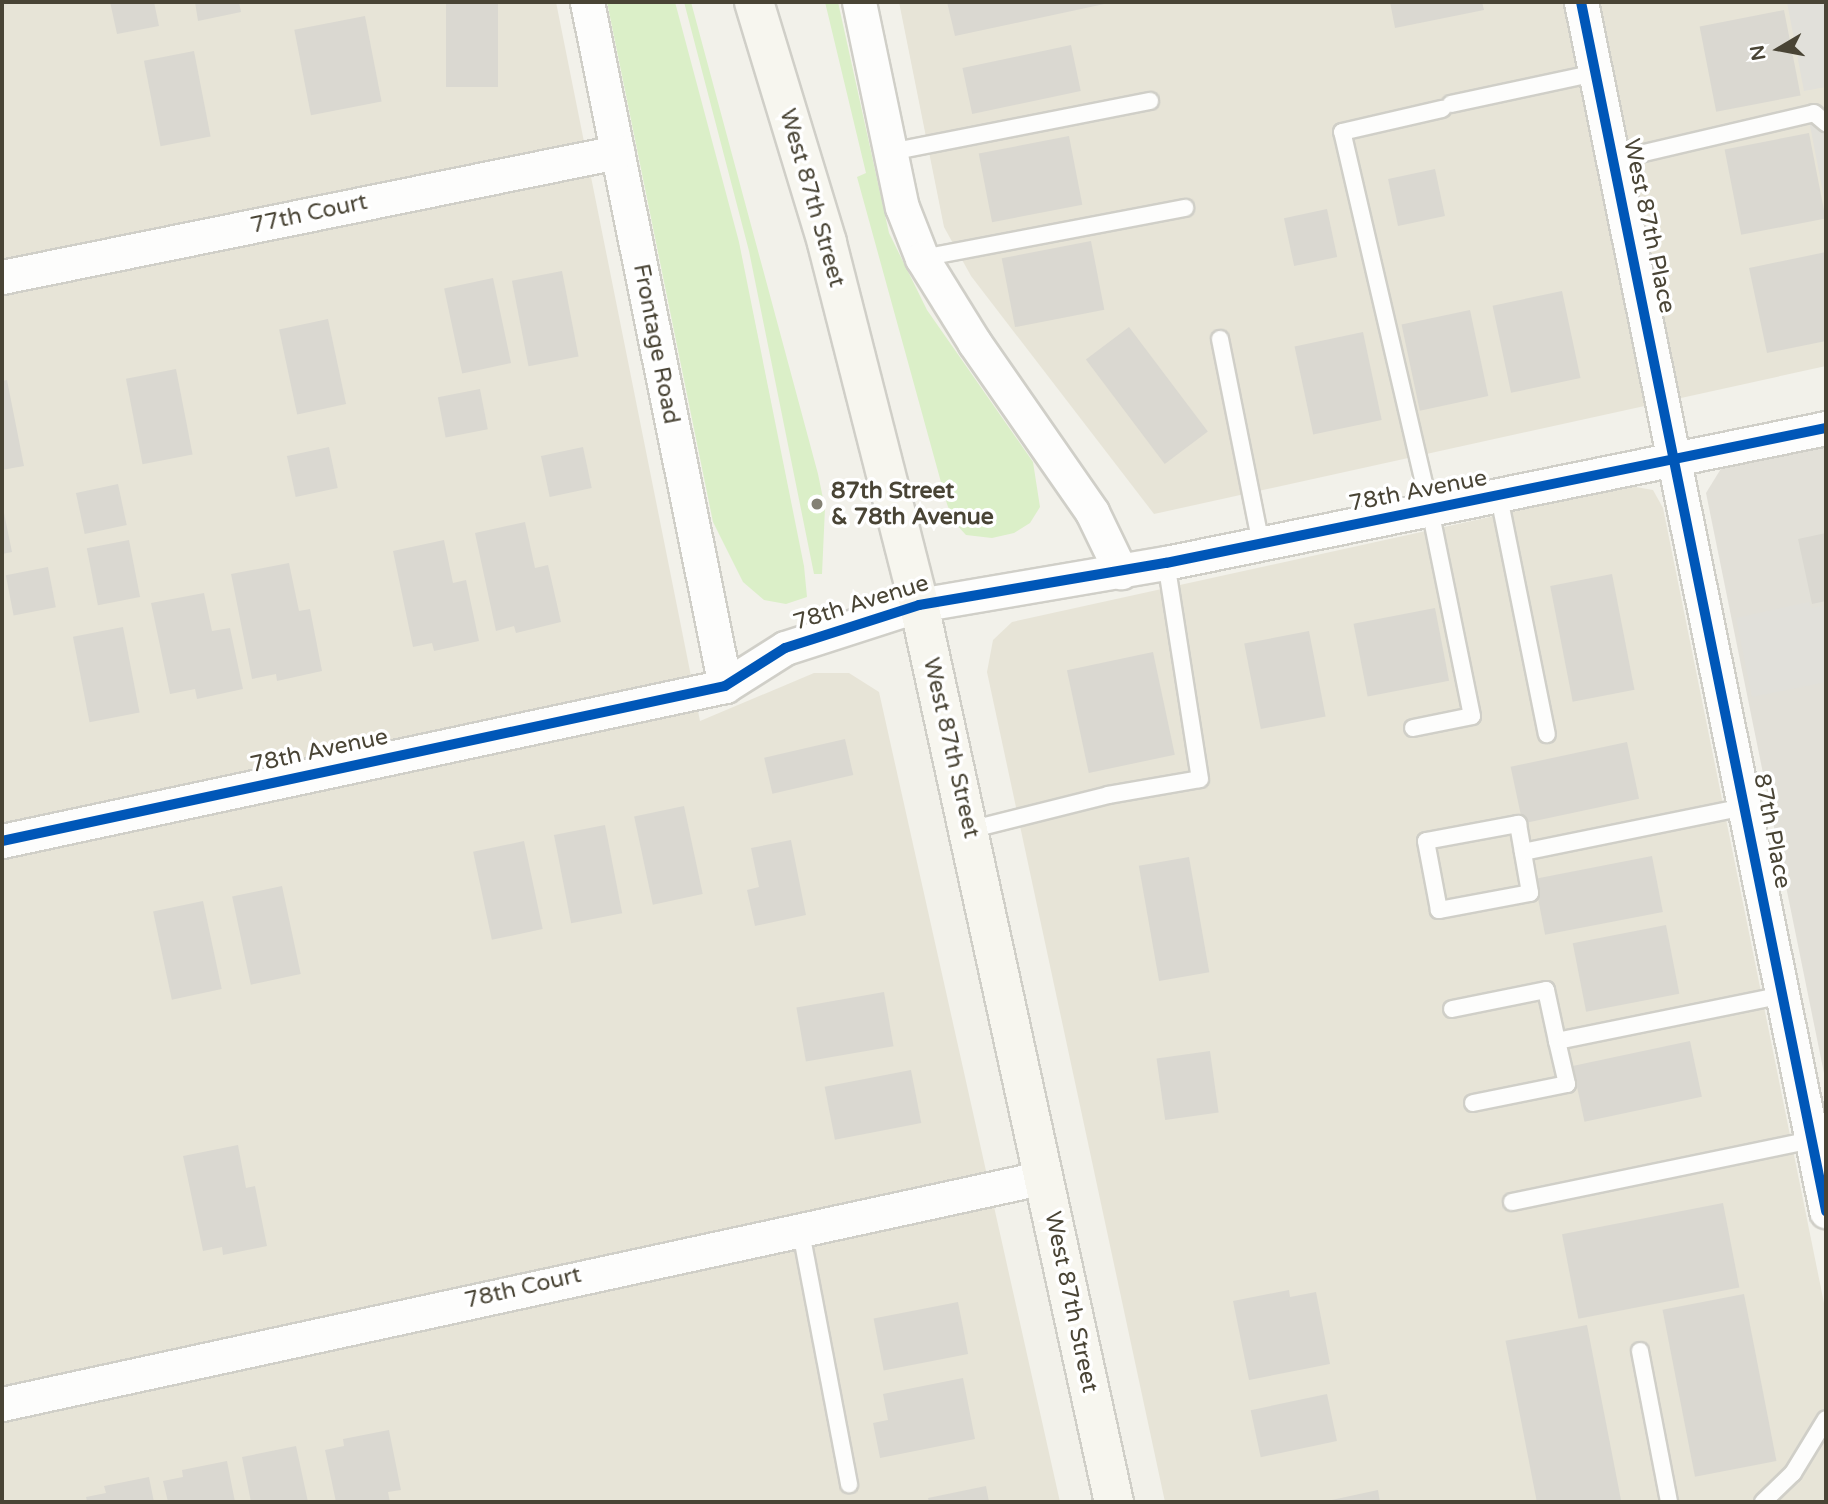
<!DOCTYPE html>
<style>
body{margin:0}
#map{position:relative;width:1828px;height:1504px;overflow:hidden;background:#f2f1ea;font-family:"Varela Round",sans-serif}
div>[style]{position:absolute}
.residential>*{inset:0;background:#e7e4d7}
.industrial>*{inset:0;background:#e2e0d8}
.green>*{inset:0;background:#dbefc8}
.parking>*{inset:0;background:#e1e0da}
.building>*{inset:0;background:#dad8d1;transform-origin:0 0}
.roads{filter:drop-shadow(2px 0 #d0cfc8) drop-shadow(-2px 0 #d0cfc8) drop-shadow(0 2px #d0cfc8) drop-shadow(0 -2px #d0cfc8)}
.lane>*{height:16px;margin:-8px;padding:0 8px;transform-origin:8px;border-radius:8px;background:#fdfdfc}
.street>*{height:33px;margin:-16.5px;padding:0 16.5px;transform-origin:16.5px;border-radius:16.5px;background:#fdfdfc}
.secondary>*{height:38px;margin:-19px;padding:0 19px;transform-origin:19px;border-radius:19px;background:#f7f6ef}
.cycleway>*{height:10px;margin:-5px;padding:0 5px;transform-origin:5px;border-radius:5px;background:#0057b8}
.dots>*{width:19px;height:19px;translate:-50% -50%;box-sizing:border-box;border:4px solid #fff;border-radius:50%}
span{translate:-50% -50%;white-space:nowrap;text-align:center;line-height:1.15;-webkit-text-stroke:7px #fff;paint-order:stroke}
.street-label{font-size:23px;color:#494435}
.poi-label{font-size:23px;color:#494435;font-weight:700}
.left{translate:0 -50%;text-align:left}
.frame{position:absolute;inset:0;border:4px solid #494435;pointer-events:none}
.north{position:absolute;left:1744px;top:14px;width:70px;height:70px;-webkit-text-stroke:5px #fff;paint-order:stroke;rotate:260deg;font-size:19px;font-weight:700;line-height:28px;text-align:center;color:#494435}
.north::after{content:'';display:block;margin:auto;width:24px;height:32px;background:#494435;clip-path:polygon(50% 0,100% 100%,50% 72%,0 100%)}
</style>
<div id="map">
<div class="residential">
<i style="clip-path:polygon(2px 2px,556px 2px,700px 721px,814px 673px,849px 673px,879px 692px,1060px 1502px,2px 1502px)"></i>
<i style="clip-path:polygon(899px 2px,1826px 2px,1826px 366px,1154px 514px,971px 276px,944px 227px)"></i>
<i style="clip-path:polygon(1630px 486px,1653px 490px,1663px 508px,1826px 1313px,1826px 1502px,1165px 1502px,987px 672px,993px 640px,1012px 622px)"></i>
</div>
<div class="industrial">
<i style="clip-path:polygon(1826px 445px,1826px 1083px,1706px 493px,1722px 467px)"></i>
</div>
<div class="green">
<i style="clip-path:polygon(607px 2px,675px 2px,739px 242px,804px 566px,807px 597px,786px 604px,764px 600px,743px 582px,713px 522px)"></i>
<i style="clip-path:polygon(684px 2px,691px 2px,818px 474px,825px 508px,822px 574px,814px 574px,749px 251px)"></i>
<i style="clip-path:polygon(825px 2px,838px 2px,889px 233px,927px 310px,1033px 462px,1040px 507px,1030px 523px,1014px 533px,992px 538px,966px 535px,954px 522px,947px 504px,857px 177px,866px 173px)"></i>
</div>
<div class="parking">
<i style="clip-path:polygon(1787px 2px,1826px 2px,1826px 87px,1804px 91px)"></i>
<i style="clip-path:polygon(1826px 112px,1826px 208px,1808px 115px)"></i>
<i style="clip-path:polygon(1809px 602px,1811px 608px,1826px 605px,1826px 682px,1752px 697px,1736px 618px)"></i>
</div>
<div class="building">
<i style="clip-path:polygon(110px 2px,154px 2px,159px 26px,117px 34px)"></i>
<i style="clip-path:polygon(195px 2px,239px 2px,241px 12px,198px 21px)"></i>
<i style="left:446px;top:2px;width:52px;height:85px"></i>
<i style="clip-path:polygon(947px 2px,1109px 2px,1109px 3px,955px 36px)"></i>
<i style="clip-path:polygon(1390px 2px,1482px 2px,1484px 10px,1395px 28px)"></i>
<i style="left:1784px;top:10px;width:87px;height:86px;rotate:79deg"></i>
<i style="left:365px;top:16px;width:87px;height:72px;rotate:79deg"></i>
<i style="left:1071px;top:45px;width:47px;height:111px;rotate:78deg"></i>
<i style="left:194px;top:51px;width:87px;height:51px;rotate:79deg"></i>
<i style="left:1809px;top:133px;width:87px;height:86px;rotate:79deg"></i>
<i style="left:1069px;top:136px;width:70px;height:92px;rotate:79deg"></i>
<i style="left:1435px;top:169px;width:48px;height:48px;rotate:78deg"></i>
<i style="left:1327px;top:209px;width:49px;height:44px;rotate:78deg"></i>
<i style="left:1091px;top:241px;width:70px;height:91px;rotate:79deg"></i>
<i style="clip-path:polygon(1826px 252px,1826px 341px,1767px 353px,1749px 268px)"></i>
<i style="left:562px;top:271px;width:87px;height:51px;rotate:79deg"></i>
<i style="left:493px;top:278px;width:87px;height:50px;rotate:78deg"></i>
<i style="left:1562px;top:291px;width:89px;height:71px;rotate:78deg"></i>
<i style="left:1470px;top:310px;width:88px;height:70px;rotate:78deg"></i>
<i style="left:328px;top:319px;width:87px;height:50px;rotate:78deg"></i>
<i style="left:1129px;top:327px;width:131px;height:54px;rotate:53deg"></i>
<i style="left:1363px;top:332px;width:90px;height:70px;rotate:78deg"></i>
<i style="left:176px;top:369px;width:87px;height:51px;rotate:79deg"></i>
<i style="clip-path:polygon(7px 380px,24px 466px,2px 470px,2px 381px)"></i>
<i style="left:480px;top:389px;width:41px;height:43px;rotate:79deg"></i>
<i style="left:329px;top:447px;width:42px;height:43px;rotate:78deg"></i>
<i style="left:583px;top:447px;width:42px;height:43px;rotate:78deg"></i>
<i style="left:118px;top:484px;width:42px;height:43px;rotate:78deg"></i>
<i style="clip-path:polygon(3px 508px,12px 552px,2px 554px,2px 509px)"></i>
<i style="clip-path:polygon(525px 522px,535px 568px,548px 565px,561px 622px,516px 633px,514px 626px,496px 631px,475px 533px)"></i>
<i style="clip-path:polygon(1826px 533px,1826px 601px,1812px 604px,1798px 539px)"></i>
<i style="left:129px;top:540px;width:58px;height:43px;rotate:79deg"></i>
<i style="clip-path:polygon(444px 540px,453px 583px,466px 580px,479px 641px,434px 651px,432px 643px,413px 647px,393px 551px)"></i>
<i style="clip-path:polygon(289px 563px,299px 611px,310px 609px,322px 671px,277px 681px,276px 674px,252px 679px,231px 574px)"></i>
<i style="left:48px;top:567px;width:41px;height:43px;rotate:79deg"></i>
<i style="left:1612px;top:574px;width:118px;height:63px;rotate:79deg"></i>
<i style="clip-path:polygon(204px 593px,212px 631px,230px 628px,243px 689px,197px 699px,195px 689px,170px 694px,151px 603px)"></i>
<i style="left:1435px;top:608px;width:74px;height:83px;rotate:79deg"></i>
<i style="left:123px;top:627px;width:87px;height:51px;rotate:79deg"></i>
<i style="left:1309px;top:631px;width:87px;height:66px;rotate:79deg"></i>
<i style="left:1153px;top:652px;width:105px;height:88px;rotate:78deg"></i>
<i style="left:845px;top:739px;width:37px;height:83px;rotate:77deg"></i>
<i style="left:1627px;top:742px;width:58px;height:119px;rotate:78deg"></i>
<i style="left:684px;top:806px;width:90px;height:51px;rotate:78deg"></i>
<i style="left:605px;top:825px;width:90px;height:52px;rotate:79deg"></i>
<i style="clip-path:polygon(791px 840px,806px 915px,755px 926px,747px 890px,759px 887px,751px 848px)"></i>
<i style="left:524px;top:841px;width:90px;height:52px;rotate:78deg"></i>
<i style="left:1652px;top:856px;width:57px;height:120px;rotate:79deg"></i>
<i style="left:1189px;top:857px;width:117px;height:51px;rotate:80deg"></i>
<i style="left:282px;top:886px;width:90px;height:51px;rotate:78deg"></i>
<i style="left:203px;top:901px;width:90px;height:51px;rotate:78deg"></i>
<i style="left:1666px;top:925px;width:70px;height:95px;rotate:79deg"></i>
<i style="left:884px;top:992px;width:55px;height:89px;rotate:80deg"></i>
<i style="left:1690px;top:1041px;width:57px;height:120px;rotate:78deg"></i>
<i style="left:1210px;top:1051px;width:62px;height:54px;rotate:82deg"></i>
<i style="left:911px;top:1070px;width:54px;height:88px;rotate:79deg"></i>
<i style="clip-path:polygon(238px 1145px,246px 1188px,255px 1186px,267px 1246px,223px 1255px,222px 1247px,203px 1251px,183px 1156px)"></i>
<i style="left:1723px;top:1203px;width:86px;height:164px;rotate:79deg"></i>
<i style="clip-path:polygon(1289px 1290px,1290px 1297px,1316px 1292px,1330px 1364px,1249px 1380px,1233px 1301px)"></i>
<i style="left:1744px;top:1294px;width:170px;height:83px;rotate:79deg"></i>
<i style="left:958px;top:1302px;width:53px;height:86px;rotate:79deg"></i>
<i style="left:1587px;top:1325px;width:181px;height:83px;rotate:79deg"></i>
<i style="clip-path:polygon(963px 1378px,975px 1439px,880px 1458px,873px 1423px,888px 1420px,883px 1394px)"></i>
<i style="left:1327px;top:1394px;width:48px;height:78px;rotate:78deg"></i>
<i style="clip-path:polygon(389px 1430px,401px 1490px,388px 1492px,390px 1502px,336px 1502px,325px 1450px,344px 1446px,343px 1439px)"></i>
<i style="clip-path:polygon(296px 1446px,308px 1502px,251px 1502px,242px 1457px)"></i>
<i style="clip-path:polygon(227px 1461px,235px 1502px,168px 1502px,163px 1481px,183px 1477px,182px 1470px)"></i>
<i style="clip-path:polygon(149px 1477px,154px 1502px,87px 1502px,86px 1497px,106px 1493px,104px 1486px)"></i>
<i style="clip-path:polygon(986px 1486px,989px 1502px,929px 1502px,928px 1498px)"></i>
<i style="clip-path:polygon(1378px 1490px,1380px 1502px,1327px 1502px,1327px 1501px)"></i>
</div>
<div class="roads">
<div class="lane">
<i style="left:1451px;top:104px;width:148px;rotate:-12.1deg"></i>
<i style="left:890px;top:152px;width:265px;rotate:-11.1deg"></i>
<i style="left:1614px;top:160px;width:205px;rotate:-13.2deg"></i>
<i style="left:1814px;top:113px;width:16px;rotate:40deg"></i>
<i style="left:922px;top:258px;width:268px;rotate:-10.8deg"></i>
<i style="left:1220px;top:339px;width:210px;rotate:78.7deg"></i>
<i style="left:1499px;top:497px;width:242px;rotate:78.6deg"></i>
<i style="left:1413px;top:728px;width:60px;rotate:-11.5deg"></i>
<i style="left:1472px;top:716px;width:211px;rotate:-101.5deg"></i>
<i style="left:1430px;top:509px;width:387px;rotate:-103.1deg"></i>
<i style="left:1342px;top:132px;width:103px;rotate:-13deg"></i>
<i style="left:1518px;top:824px;width:70px;rotate:80.1deg"></i>
<i style="left:1530px;top:893px;width:93px;rotate:169.4deg"></i>
<i style="left:1439px;top:910px;width:70px;rotate:-100.7deg"></i>
<i style="left:1426px;top:841px;width:94px;rotate:-10.5deg"></i>
<i style="left:969px;top:830px;width:143px;rotate:-14.1deg"></i>
<i style="left:1108px;top:795px;width:93px;rotate:-9.9deg"></i>
<i style="left:1200px;top:779px;width:219px;rotate:-98.9deg"></i>
<i style="left:1523px;top:852px;width:227px;rotate:-11.5deg"></i>
<i style="left:1452px;top:1009px;width:96px;rotate:-11.4deg"></i>
<i style="left:1546px;top:990px;width:52px;rotate:77.8deg"></i>
<i style="left:1473px;top:1103px;width:96px;rotate:-11.4deg"></i>
<i style="left:1567px;top:1084px;width:44px;rotate:-103.1deg"></i>
<i style="left:1557px;top:1041px;width:231px;rotate:-11.5deg"></i>
<i style="left:1512px;top:1202px;width:306px;rotate:-11.7deg"></i>
<i style="left:800px;top:1227px;width:262px;rotate:79.2deg"></i>
<i style="left:1640px;top:1351px;width:154px;rotate:79.1deg"></i>
<i style="left:1763px;top:1502px;width:42px;rotate:-44deg"></i>
<i style="left:1793px;top:1473px;width:63px;rotate:-58.6deg"></i>
</div>
<div class="street">
<i style="left:587px;top:2px;width:698px;rotate:78.59deg"></i>
<i style="left:859px;top:2px;width:209px;rotate:78.2deg"></i>
<i style="left:902px;top:207px;width:55px;rotate:68.6deg"></i>
<i style="left:922px;top:258px;width:99px;rotate:58.2deg"></i>
<i style="left:974px;top:342px;width:207px;rotate:55.2deg"></i>
<i style="left:1092px;top:512px;width:67px;rotate:64.2deg"></i>
<i style="left:1581px;top:2px;width:1234px;rotate:78.54deg"></i>
<i style="left:2px;top:277px;width:628px;rotate:-11.49deg"></i>
<i style="left:2px;top:841px;width:739px;rotate:-12.1deg"></i>
<i style="left:725px;top:686px;width:71px;rotate:-32.3deg"></i>
<i style="left:785px;top:648px;width:141px;rotate:-17.8deg"></i>
<i style="left:919px;top:605px;width:251px;rotate:-9.7deg"></i>
<i style="left:1166px;top:563px;width:674px;rotate:-11.56deg"></i>
<i style="left:2px;top:1404px;width:1067px;rotate:-12.28deg"></i>
</div>
<div class="secondary">
<i style="left:754px;top:2px;width:252px;rotate:73.1deg"></i>
<i style="left:827px;top:243px;width:374px;rotate:75.7deg"></i>
<i style="left:919px;top:605px;width:918px;rotate:77.74deg"></i>
</div>
</div>
<div class="cycleway">
<i style="left:1581px;top:2px;width:1234px;rotate:78.54deg"></i>
<i style="left:2px;top:841px;width:739px;rotate:-12.1deg"></i>
<i style="left:725px;top:686px;width:71px;rotate:-32.3deg"></i>
<i style="left:785px;top:648px;width:141px;rotate:-17.8deg"></i>
<i style="left:919px;top:605px;width:251px;rotate:-9.7deg"></i>
<i style="left:1166px;top:563px;width:674px;rotate:-11.56deg"></i>
</div>
<div class="dots">
<i style="left:817px;top:504px;background:#848174"></i>
</div>
<div class="street-label">
<span style="left:812px;top:198px;rotate:74deg">West 87th Street</span>
<span style="left:309px;top:214px;rotate:-12deg">77th Court</span>
<span style="left:1649px;top:226px;rotate:78deg">West 87th Place</span>
<span style="left:656px;top:344px;rotate:79deg">Frontage Road</span>
<span style="left:1418px;top:491px;rotate:-11deg">78th Avenue</span>
<span style="left:861px;top:603px;rotate:-17deg">78th Avenue</span>
<span style="left:951px;top:748px;rotate:77deg">West 87th Street</span>
<span style="left:319px;top:751px;rotate:-12deg">78th Avenue</span>
<span style="left:1772px;top:831px;rotate:79deg">87th Place</span>
<span style="left:523px;top:1288px;rotate:-13deg">78th Court</span>
<span style="left:1071px;top:1302px;rotate:78deg">West 87th Street</span>
</div>
<div class="poi-label">
<span class="left" style="left:831px;top:504px">87th Street<br>&amp; 78th Avenue</span>
</div>
<div class="frame"></div>
<div class="north">N</div>
</div>
